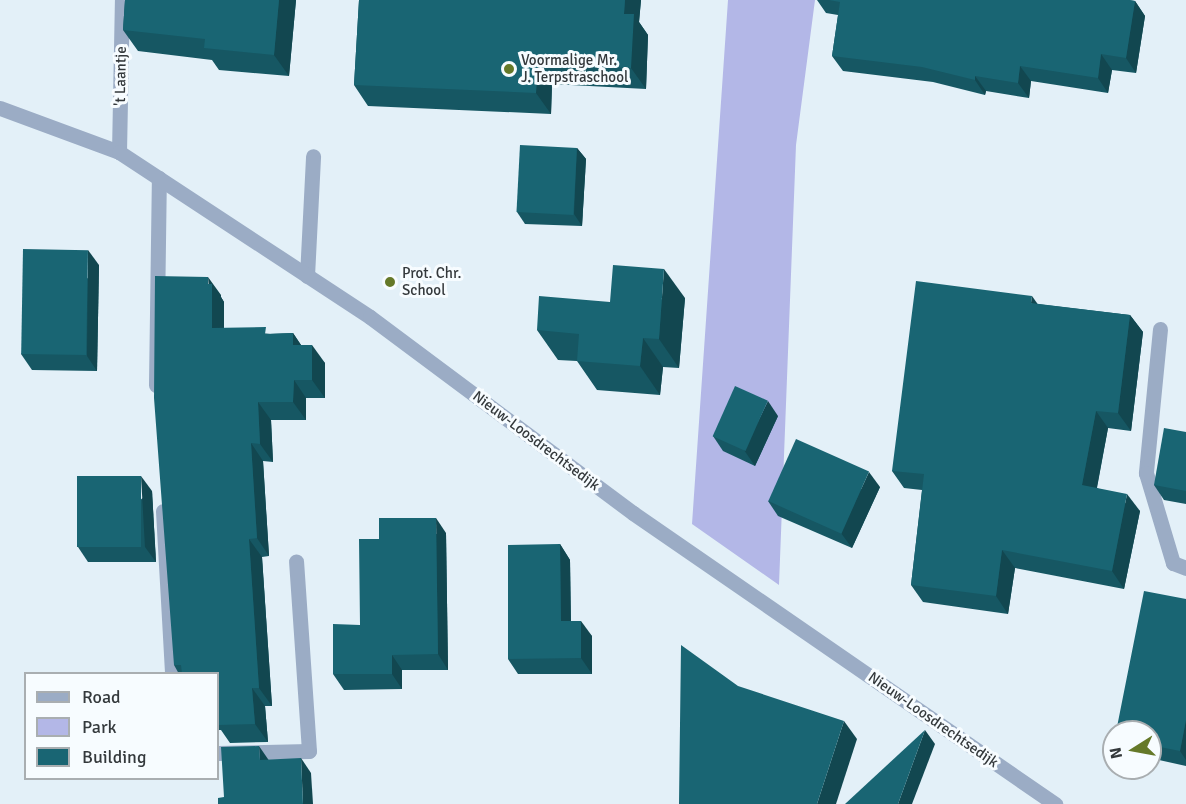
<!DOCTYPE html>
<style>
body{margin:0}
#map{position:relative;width:1186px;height:804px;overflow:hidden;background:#e3f0f8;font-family:Signika,sans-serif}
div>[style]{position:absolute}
.green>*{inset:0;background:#b3b7e7}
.service>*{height:15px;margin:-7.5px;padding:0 7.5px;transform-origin:7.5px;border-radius:7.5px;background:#9bacc5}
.minor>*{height:15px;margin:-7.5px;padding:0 7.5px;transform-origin:7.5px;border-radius:7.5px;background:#9bacc5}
.tertiary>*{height:15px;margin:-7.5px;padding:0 7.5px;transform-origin:7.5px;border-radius:7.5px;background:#9bacc5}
.wall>*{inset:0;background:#165763}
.shaded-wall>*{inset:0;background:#124750}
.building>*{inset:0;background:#196573;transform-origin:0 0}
.dots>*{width:16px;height:16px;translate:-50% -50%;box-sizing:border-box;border:3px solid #f7fcff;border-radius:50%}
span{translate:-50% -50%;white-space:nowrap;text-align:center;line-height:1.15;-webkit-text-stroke:6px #f7fcff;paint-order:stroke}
.poi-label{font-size:15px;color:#34393c}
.left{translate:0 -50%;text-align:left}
.street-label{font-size:15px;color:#34393c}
.legend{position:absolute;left:24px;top:672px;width:195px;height:108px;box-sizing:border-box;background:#f7fcff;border:2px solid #a9aeb1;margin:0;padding:8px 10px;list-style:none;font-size:18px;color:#34393c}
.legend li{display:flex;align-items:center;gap:12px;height:30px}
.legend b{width:30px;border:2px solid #a9aeb1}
.north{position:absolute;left:1102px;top:720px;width:60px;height:60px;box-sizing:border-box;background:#f7fcff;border:2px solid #a9aeb1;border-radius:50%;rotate:259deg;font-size:16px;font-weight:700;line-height:24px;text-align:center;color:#34393c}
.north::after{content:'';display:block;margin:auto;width:21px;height:27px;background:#657929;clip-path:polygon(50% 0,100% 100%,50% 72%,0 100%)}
</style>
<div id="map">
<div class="green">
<i style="clip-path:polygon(728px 0,815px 0,796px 145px,779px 585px,692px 524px)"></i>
</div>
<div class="service">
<i style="left:307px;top:276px;width:120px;rotate:-87.1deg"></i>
<i style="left:1160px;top:329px;width:145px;rotate:95.6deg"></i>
<i style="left:1146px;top:473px;width:94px;rotate:73.3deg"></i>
<i style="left:1173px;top:563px;width:14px;rotate:21deg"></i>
<i style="left:156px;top:385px;width:207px;rotate:-89.2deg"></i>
<i style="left:163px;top:511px;width:163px;rotate:86.8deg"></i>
<i style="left:218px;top:753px;width:91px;rotate:-1.3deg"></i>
<i style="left:309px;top:751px;width:190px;rotate:-93.9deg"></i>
</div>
<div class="minor">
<i style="left:119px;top:152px;width:152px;rotate:-88.9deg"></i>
</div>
<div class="tertiary">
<i style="left:0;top:108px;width:127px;rotate:20.3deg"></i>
<i style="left:119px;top:152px;width:300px;rotate:33.3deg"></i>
<i style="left:370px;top:317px;width:328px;rotate:36.7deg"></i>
<i style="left:633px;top:513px;width:513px;rotate:34.59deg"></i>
</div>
<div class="wall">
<i style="clip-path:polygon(125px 0,296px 0,289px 76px,219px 70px,212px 60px,138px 51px,123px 30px)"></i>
<i style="clip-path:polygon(359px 0,641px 0,639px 22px,648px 35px,646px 89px,552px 84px,551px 114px,368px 106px,354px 85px)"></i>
<i style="clip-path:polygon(817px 0,1129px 0,1135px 1px,1145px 16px,1136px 73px,1112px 70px,1108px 93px,1031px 81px,1029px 98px,986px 91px,985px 95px,933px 82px,843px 71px,832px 56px,838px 15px,826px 13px)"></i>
<i style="clip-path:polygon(577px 148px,586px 159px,582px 226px,525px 224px,517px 212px)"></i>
<i style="clip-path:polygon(99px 265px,97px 371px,32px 370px,21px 354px)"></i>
<i style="clip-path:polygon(221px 295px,221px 297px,224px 302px,224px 328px,270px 334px,293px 333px,301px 345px,325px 363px,325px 398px,306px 398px,306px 420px,271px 420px,273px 462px,263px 461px,269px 556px,262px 557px,272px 706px,265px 706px,268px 742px,230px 743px,221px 730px,218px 730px,218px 674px,179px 674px,174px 665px)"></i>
<i style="clip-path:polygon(685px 298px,679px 368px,663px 367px,660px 395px,597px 390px,577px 361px,558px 360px,537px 330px,610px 302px)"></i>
<i style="clip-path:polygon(1037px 304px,1130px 315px,1143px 332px,1131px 431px,1108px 428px,1097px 488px,1140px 511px,1124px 589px,1015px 568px,1008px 614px,923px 602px,911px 585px,922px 490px,904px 488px,892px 471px)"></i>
<i style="clip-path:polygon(778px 416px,755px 466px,723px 451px,713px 436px)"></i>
<i style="clip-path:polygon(1186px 432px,1186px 504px,1164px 500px,1154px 485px)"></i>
<i style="clip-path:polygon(880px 487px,852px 548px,778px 516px,768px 501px)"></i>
<i style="clip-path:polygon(152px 491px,156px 562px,88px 562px,78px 547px)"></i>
<i style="clip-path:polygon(446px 533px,448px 670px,402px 670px,402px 689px,344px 690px,333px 674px,360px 625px,379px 539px)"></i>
<i style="clip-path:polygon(560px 544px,570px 560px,571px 621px,592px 636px,592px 674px,518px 674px,508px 659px)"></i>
<i style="clip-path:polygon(1186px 599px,1186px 766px,1150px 758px,1150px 732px)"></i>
</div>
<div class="shaded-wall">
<i style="clip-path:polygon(279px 0,296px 0,289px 76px,274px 55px)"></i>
<i style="clip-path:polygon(625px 0,641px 0,639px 22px,648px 35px,646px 89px,631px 68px,624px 14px)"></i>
<i style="clip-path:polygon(1135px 1px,1145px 16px,1136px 73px,1126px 58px)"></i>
<i style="clip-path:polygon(1101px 54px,1112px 70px,1108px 93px,1098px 78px)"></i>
<i style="clip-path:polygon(538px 63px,552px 84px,551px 114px,536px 93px)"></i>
<i style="clip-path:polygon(1020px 66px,1031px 81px,1029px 98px,1018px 83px)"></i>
<i style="clip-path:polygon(975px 76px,986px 91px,985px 95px,975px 80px)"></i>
<i style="clip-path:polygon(577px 148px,586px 159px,582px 226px,574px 214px)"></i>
<i style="clip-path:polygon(88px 250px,99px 265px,97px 371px,87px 356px)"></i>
<i style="clip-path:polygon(664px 269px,685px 298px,679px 368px,659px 339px)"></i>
<i style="clip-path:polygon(208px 277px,221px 295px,221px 297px,224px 302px,224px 346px,212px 328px)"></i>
<i style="clip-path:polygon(1032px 296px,1044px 313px,1031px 303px)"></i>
<i style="clip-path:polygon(1130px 315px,1143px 332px,1131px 431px,1118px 413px)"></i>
<i style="clip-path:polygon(293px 333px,305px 351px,293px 345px)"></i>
<i style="clip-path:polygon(643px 338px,663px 367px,660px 395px,640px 366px)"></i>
<i style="clip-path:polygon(312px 345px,325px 363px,325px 398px,312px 380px)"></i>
<i style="clip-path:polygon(294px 380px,306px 398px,306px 420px,293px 402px)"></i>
<i style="clip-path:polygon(768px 401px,778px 416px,755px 466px,744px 450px)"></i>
<i style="clip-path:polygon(258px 402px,271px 420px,273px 462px,260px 444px)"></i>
<i style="clip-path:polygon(1096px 411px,1108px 428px,1094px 502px,1082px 485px)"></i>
<i style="clip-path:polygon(251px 443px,263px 461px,269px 556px,257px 538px)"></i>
<i style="clip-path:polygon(869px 472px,880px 487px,852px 548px,841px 533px)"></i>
<i style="clip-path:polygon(141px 476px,152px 491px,156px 562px,145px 547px)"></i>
<i style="clip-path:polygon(1127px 494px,1140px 511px,1124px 589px,1112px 571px)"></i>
<i style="clip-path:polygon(436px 518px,446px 533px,448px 670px,438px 654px)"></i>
<i style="clip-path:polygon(249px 539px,262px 557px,272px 706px,259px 688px)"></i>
<i style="clip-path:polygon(560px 544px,570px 560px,571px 637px,561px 621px)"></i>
<i style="clip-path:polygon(1002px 550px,1015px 568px,1008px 614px,996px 596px)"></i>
<i style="clip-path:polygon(581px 621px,592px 636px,592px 674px,581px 658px)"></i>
<i style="clip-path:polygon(392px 655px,402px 670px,402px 689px,392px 674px)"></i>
<i style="clip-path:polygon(252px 688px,265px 706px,268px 742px,255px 724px)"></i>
<i style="clip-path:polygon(1186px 720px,1186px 760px,1180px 751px)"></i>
<i style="clip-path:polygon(844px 721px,857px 739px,836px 804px,817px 804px)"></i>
<i style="clip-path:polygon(925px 730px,935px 744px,912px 804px,898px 804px)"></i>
<i style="clip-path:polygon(259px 746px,270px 762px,260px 760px)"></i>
<i style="clip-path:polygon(301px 758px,311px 773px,313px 804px,303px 804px)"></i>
</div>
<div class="building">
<i style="clip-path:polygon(125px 0,279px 0,274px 55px,204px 48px,205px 39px,123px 30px)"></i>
<i style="clip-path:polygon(359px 0,625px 0,624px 14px,634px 14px,631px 68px,538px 63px,536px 93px,354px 85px)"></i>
<i style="clip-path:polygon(829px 0,1129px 0,1135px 1px,1126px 58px,1101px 54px,1098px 78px,1020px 66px,1018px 83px,975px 76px,975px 80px,922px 67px,832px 56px,840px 2px)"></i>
<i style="left:520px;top:145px;width:57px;height:67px;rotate:3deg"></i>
<i style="left:23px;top:249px;width:65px;height:105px;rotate:1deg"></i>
<i style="clip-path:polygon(613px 265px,664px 269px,659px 339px,643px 338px,640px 366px,577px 361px,579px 334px,537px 330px,539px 296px,610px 302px)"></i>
<i style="clip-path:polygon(155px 276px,208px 277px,208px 284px,212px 284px,212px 328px,266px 327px,265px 334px,293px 333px,293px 345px,312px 345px,312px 380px,294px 380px,293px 402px,258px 402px,260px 444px,251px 443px,257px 538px,249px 539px,259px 688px,252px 688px,255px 724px,218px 725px,218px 674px,182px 674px,181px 665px,174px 665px,154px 398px)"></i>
<i style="clip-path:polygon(916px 281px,1032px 296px,1031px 303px,1130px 315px,1118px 413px,1096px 411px,1082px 485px,1127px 494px,1112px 571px,1002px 550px,996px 596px,911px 585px,924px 474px,892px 471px)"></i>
<i style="left:735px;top:386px;width:36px;height:55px;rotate:24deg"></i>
<i style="clip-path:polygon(1164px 428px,1186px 432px,1186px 491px,1154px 485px)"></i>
<i style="left:796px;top:439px;width:80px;height:68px;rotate:24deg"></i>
<i style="left:77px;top:476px;width:64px;height:71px"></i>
<i style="clip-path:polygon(379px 518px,436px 518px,438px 654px,392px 655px,392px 674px,333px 674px,333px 624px,360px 625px,359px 539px,379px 539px)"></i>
<i style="clip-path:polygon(560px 544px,561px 621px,581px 621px,581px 658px,508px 659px,508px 545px)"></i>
<i style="clip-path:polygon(1144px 591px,1186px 599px,1186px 720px,1180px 751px,1150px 745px,1150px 732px,1116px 732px)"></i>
<i style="clip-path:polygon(681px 645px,738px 686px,844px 721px,817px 804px,679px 804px)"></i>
<i style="clip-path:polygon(925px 730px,898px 804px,845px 804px)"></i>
<i style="clip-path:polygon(259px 746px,260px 760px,301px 758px,303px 804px,218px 804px,218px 798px,224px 797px,221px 747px)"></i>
</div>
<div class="dots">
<i style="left:509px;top:69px;background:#657929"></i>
<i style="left:390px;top:282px;background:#657929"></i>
</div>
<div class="poi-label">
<span class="left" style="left:521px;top:69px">Voormalige Mr.<br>J. Terpstraschool</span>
<span class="left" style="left:402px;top:282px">Prot. Chr.<br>School</span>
</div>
<div class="street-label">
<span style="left:121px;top:76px;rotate:-89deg">'t Laantje</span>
<span style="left:536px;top:441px;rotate:37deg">Nieuw-Loosdrechtsedijk</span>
<span style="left:933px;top:720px;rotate:35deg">Nieuw-Loosdrechtsedijk</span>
</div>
<ul class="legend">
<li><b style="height:8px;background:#9bacc5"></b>Road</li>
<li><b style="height:16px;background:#b3b7e7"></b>Park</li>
<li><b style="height:16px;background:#196573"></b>Building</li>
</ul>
<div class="north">N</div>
</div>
